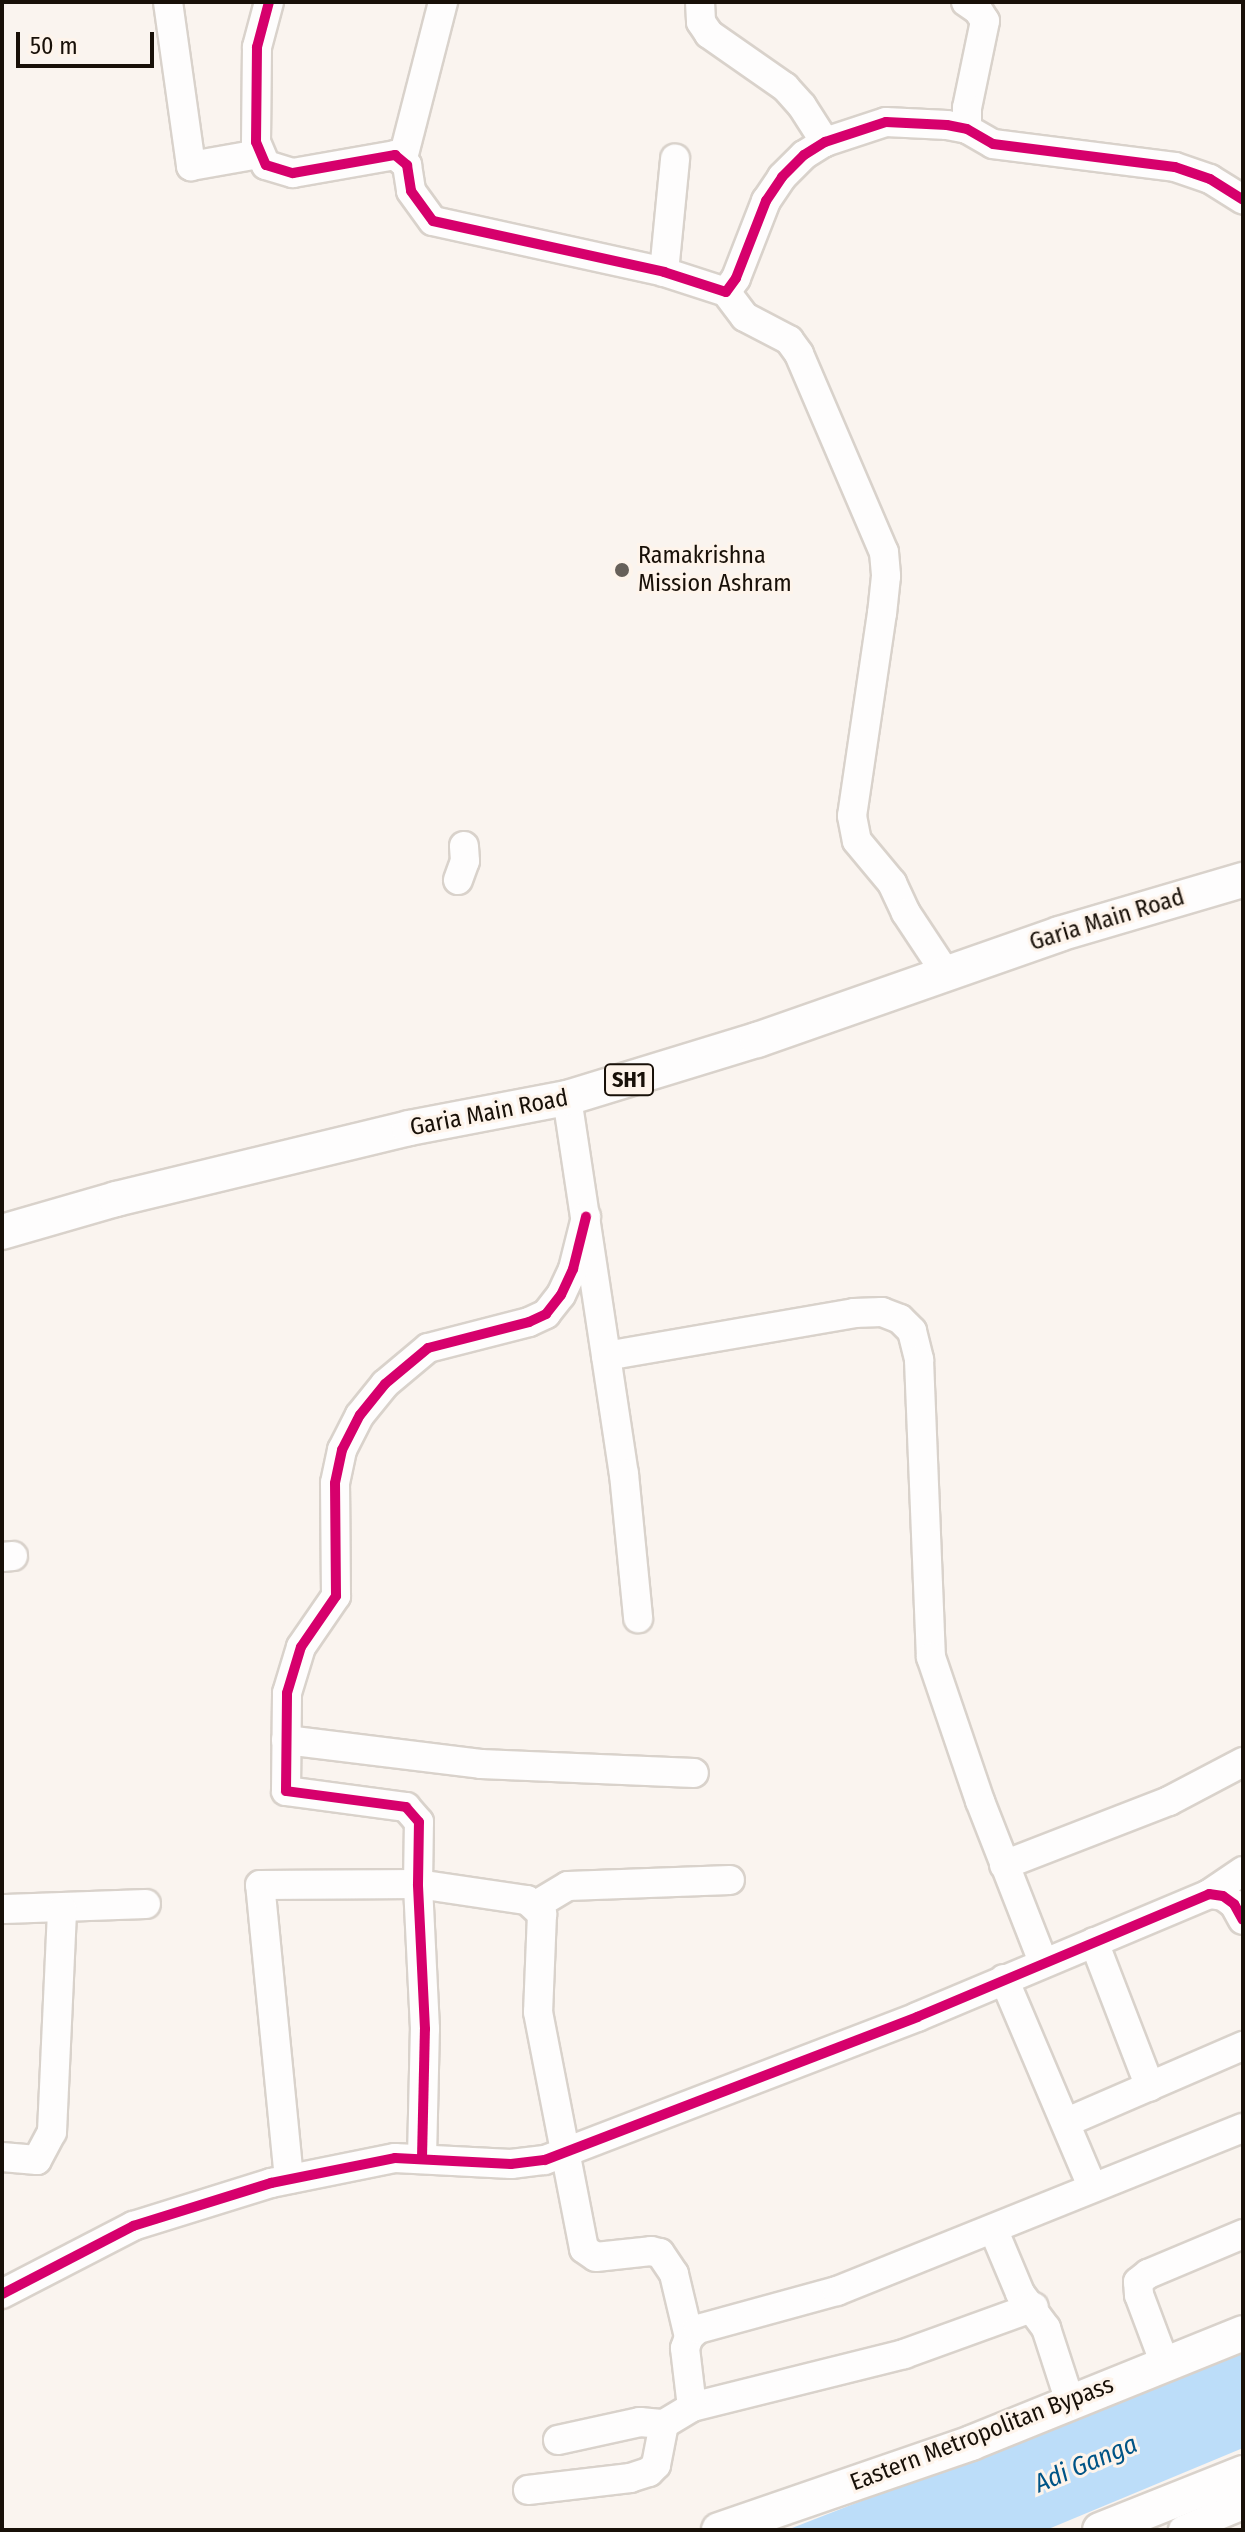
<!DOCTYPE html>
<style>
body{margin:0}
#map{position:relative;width:1245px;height:2532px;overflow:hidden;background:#faf4ef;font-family:"Fira Sans Condensed",sans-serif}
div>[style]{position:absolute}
.water>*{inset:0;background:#bcddf9}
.roads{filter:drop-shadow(2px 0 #d9d2cb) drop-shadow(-2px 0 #d9d2cb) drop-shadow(0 2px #d9d2cb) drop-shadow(0 -2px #d9d2cb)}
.minor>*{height:28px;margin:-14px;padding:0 14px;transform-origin:14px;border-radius:14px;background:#fefdfd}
.major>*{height:34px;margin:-17px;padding:0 17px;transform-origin:17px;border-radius:17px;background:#fefdfd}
.cycleway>*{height:10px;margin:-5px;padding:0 5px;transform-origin:5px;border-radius:5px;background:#d6006c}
.dots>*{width:22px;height:22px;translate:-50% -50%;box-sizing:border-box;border:4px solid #fef4eb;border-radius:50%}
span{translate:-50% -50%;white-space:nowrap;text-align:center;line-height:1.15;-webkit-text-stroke:6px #fef4eb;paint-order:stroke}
.shield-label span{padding:2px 6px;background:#fef4eb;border:2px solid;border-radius:6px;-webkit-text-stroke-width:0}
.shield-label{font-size:22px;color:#181008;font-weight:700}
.poi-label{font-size:24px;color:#181008}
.left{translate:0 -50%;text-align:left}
.street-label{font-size:24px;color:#181008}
.water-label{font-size:26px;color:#005486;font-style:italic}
.frame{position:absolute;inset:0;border:4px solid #181008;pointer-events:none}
.scale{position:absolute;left:16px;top:32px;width:138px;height:36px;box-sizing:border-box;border:4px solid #181008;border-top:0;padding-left:10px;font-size:24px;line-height:28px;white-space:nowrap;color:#181008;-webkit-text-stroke:6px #fef4eb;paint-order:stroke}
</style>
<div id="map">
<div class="water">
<i style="clip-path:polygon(1243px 2348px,1243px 2448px,1046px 2530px,787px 2530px,1199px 2369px)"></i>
</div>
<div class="roads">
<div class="minor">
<i style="left:168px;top:2px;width:166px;rotate:82deg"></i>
<i style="left:191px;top:166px;width:69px;rotate:-10deg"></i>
<i style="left:269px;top:2px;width:47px;rotate:104.9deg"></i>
<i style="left:257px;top:47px;width:95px;rotate:90.6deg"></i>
<i style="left:256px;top:142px;width:25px;rotate:67deg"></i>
<i style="left:266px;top:165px;width:28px;rotate:17deg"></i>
<i style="left:293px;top:173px;width:104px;rotate:-10deg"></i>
<i style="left:395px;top:155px;width:16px;rotate:40deg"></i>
<i style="left:407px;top:165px;width:26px;rotate:81deg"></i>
<i style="left:411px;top:191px;width:37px;rotate:54deg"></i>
<i style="left:433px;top:221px;width:237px;rotate:12.4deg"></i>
<i style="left:664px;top:272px;width:65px;rotate:17.9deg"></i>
<i style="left:726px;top:292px;width:17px;rotate:-54deg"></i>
<i style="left:736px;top:278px;width:83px;rotate:-68.7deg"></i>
<i style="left:766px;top:201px;width:29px;rotate:-56deg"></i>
<i style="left:782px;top:177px;width:31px;rotate:-45deg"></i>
<i style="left:804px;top:155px;width:25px;rotate:-32deg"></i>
<i style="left:825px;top:142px;width:64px;rotate:-18.2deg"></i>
<i style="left:886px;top:122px;width:61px;rotate:2.8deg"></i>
<i style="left:947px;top:125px;width:20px;rotate:11deg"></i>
<i style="left:967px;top:129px;width:30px;rotate:30deg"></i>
<i style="left:993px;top:144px;width:183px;rotate:7.2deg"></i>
<i style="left:1175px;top:167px;width:37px;rotate:19deg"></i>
<i style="left:1210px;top:179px;width:39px;rotate:32deg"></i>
<i style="left:700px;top:2px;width:20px;rotate:87deg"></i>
<i style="left:701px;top:22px;width:14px;rotate:56deg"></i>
<i style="left:709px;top:34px;width:93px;rotate:34.9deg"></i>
<i style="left:785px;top:87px;width:25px;rotate:48deg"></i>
<i style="left:802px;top:106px;width:43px;rotate:57.4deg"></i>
<i style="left:966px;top:2px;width:14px;rotate:34deg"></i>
<i style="left:978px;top:10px;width:13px;rotate:58deg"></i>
<i style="left:985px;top:21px;width:89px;rotate:101.7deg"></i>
<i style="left:967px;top:108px;width:21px;rotate:90deg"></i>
<i style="left:403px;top:158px;width:161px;rotate:-75.6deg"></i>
<i style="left:664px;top:272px;width:114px;rotate:-84.4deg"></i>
<i style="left:726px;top:292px;width:31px;rotate:53deg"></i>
<i style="left:745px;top:317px;width:50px;rotate:27.6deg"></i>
<i style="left:789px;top:340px;width:17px;rotate:54deg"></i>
<i style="left:799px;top:354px;width:215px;rotate:66.8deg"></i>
<i style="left:884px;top:552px;width:24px;rotate:85deg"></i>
<i style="left:886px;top:576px;width:37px;rotate:96deg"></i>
<i style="left:882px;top:613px;width:205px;rotate:98.4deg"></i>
<i style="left:852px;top:816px;width:25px;rotate:79deg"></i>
<i style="left:857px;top:841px;width:55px;rotate:50.2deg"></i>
<i style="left:892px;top:883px;width:33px;rotate:65deg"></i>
<i style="left:906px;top:913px;width:71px;rotate:56.5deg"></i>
<i style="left:458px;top:880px;width:20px;rotate:-70deg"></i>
<i style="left:465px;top:861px;width:15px;rotate:-94deg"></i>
<i style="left:567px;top:1098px;width:380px;rotate:81.4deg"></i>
<i style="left:624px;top:1474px;width:145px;rotate:84.4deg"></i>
<i style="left:606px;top:1356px;width:252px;rotate:-9.8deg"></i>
<i style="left:854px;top:1313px;width:28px;rotate:-2deg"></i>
<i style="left:882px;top:1312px;width:19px;rotate:21deg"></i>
<i style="left:900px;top:1319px;width:17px;rotate:45deg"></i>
<i style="left:912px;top:1331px;width:30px;rotate:76deg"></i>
<i style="left:919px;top:1360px;width:297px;rotate:87.7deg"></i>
<i style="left:931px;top:1657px;width:152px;rotate:71.2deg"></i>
<i style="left:980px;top:1801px;width:173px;rotate:68.6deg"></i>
<i style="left:2px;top:1557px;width:11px;rotate:-5deg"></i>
<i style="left:286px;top:1740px;width:196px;rotate:7deg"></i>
<i style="left:481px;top:1764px;width:213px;rotate:2.4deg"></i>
<i style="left:1004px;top:1865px;width:177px;rotate:-21.2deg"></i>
<i style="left:1169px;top:1801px;width:84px;rotate:-27.8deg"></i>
<i style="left:1209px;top:1894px;width:41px;rotate:-34.1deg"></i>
<i style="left:536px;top:1905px;width:37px;rotate:-31deg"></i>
<i style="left:568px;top:1886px;width:162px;rotate:-2.1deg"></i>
<i style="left:2px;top:1909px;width:144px;rotate:-2deg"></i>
<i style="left:1094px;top:1942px;width:155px;rotate:68.9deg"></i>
<i style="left:1004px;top:1979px;width:225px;rotate:67deg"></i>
<i style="left:1067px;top:2122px;width:192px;rotate:-23.4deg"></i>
<i style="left:2px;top:2157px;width:35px;rotate:5deg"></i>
<i style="left:37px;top:2160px;width:32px;rotate:-62deg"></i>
<i style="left:52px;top:2132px;width:223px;rotate:-87.4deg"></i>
<i style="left:422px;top:2158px;width:129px;rotate:-88.7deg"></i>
<i style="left:425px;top:2029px;width:145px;rotate:-92.8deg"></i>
<i style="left:418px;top:1884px;width:62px;rotate:-89.1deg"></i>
<i style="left:419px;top:1822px;width:20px;rotate:-131deg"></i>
<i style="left:406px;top:1807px;width:121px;rotate:-172.4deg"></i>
<i style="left:286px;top:1791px;width:98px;rotate:-89.4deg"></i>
<i style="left:287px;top:1693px;width:48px;rotate:-73.1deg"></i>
<i style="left:301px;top:1647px;width:62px;rotate:-55.5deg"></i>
<i style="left:336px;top:1596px;width:113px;rotate:-90.5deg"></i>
<i style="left:335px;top:1483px;width:34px;rotate:-78deg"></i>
<i style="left:342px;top:1450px;width:39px;rotate:-63deg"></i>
<i style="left:360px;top:1415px;width:40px;rotate:-51deg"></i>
<i style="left:385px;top:1384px;width:56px;rotate:-39.9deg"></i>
<i style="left:428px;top:1348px;width:104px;rotate:-14.4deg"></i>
<i style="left:529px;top:1322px;width:19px;rotate:-25deg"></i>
<i style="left:546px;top:1314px;width:24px;rotate:-52deg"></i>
<i style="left:561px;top:1295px;width:29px;rotate:-65deg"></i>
<i style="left:573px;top:1269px;width:54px;rotate:-76deg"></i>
<i style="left:289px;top:2179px;width:295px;rotate:-95.6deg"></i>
<i style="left:260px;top:1885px;width:158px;rotate:-0.4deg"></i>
<i style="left:418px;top:1884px;width:110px;rotate:8.4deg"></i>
<i style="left:527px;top:1900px;width:21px;rotate:43deg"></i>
<i style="left:542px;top:1914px;width:98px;rotate:92.3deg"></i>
<i style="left:538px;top:2012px;width:241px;rotate:79deg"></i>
<i style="left:584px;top:2249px;width:14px;rotate:34deg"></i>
<i style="left:596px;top:2257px;width:55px;rotate:-6.2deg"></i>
<i style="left:651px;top:2251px;width:9px;rotate:13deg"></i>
<i style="left:660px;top:2253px;width:25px;rotate:56deg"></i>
<i style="left:674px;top:2274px;width:65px;rotate:76.6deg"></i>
<i style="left:994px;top:2231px;width:67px;rotate:67.2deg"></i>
<i style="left:1020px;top:2293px;width:44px;rotate:53.4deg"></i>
<i style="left:1046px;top:2328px;width:78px;rotate:72deg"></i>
<i style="left:2px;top:2294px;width:148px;rotate:-27.4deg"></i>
<i style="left:133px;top:2226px;width:145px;rotate:-17.3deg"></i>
<i style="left:271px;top:2183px;width:126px;rotate:-11.4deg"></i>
<i style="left:395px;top:2158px;width:116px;rotate:3deg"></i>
<i style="left:511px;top:2164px;width:34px;rotate:-7deg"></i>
<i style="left:545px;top:2160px;width:399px;rotate:-21deg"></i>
<i style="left:917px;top:2017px;width:317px;rotate:-22.8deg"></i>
<i style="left:1209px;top:1894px;width:14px;rotate:8deg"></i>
<i style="left:1223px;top:1896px;width:14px;rotate:36deg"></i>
<i style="left:1234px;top:1904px;width:18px;rotate:61deg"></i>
<i style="left:1165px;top:2364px;width:74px;rotate:-110.6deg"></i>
<i style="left:1139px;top:2295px;width:13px;rotate:-94deg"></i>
<i style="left:1138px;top:2282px;width:13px;rotate:-39deg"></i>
<i style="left:1148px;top:2274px;width:103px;rotate:-22.8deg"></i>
<i style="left:692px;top:2407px;width:219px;rotate:-14deg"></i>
<i style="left:904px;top:2354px;width:138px;rotate:-19.9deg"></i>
<i style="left:558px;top:2440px;width:84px;rotate:-12.4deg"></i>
<i style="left:640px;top:2422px;width:24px;rotate:5deg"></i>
<i style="left:528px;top:2490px;width:103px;rotate:-6.7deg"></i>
<i style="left:630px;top:2478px;width:20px;rotate:-18deg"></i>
<i style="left:649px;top:2472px;width:10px;rotate:-45deg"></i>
<i style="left:656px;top:2465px;width:42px;rotate:-79deg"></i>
<i style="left:664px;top:2424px;width:33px;rotate:-31deg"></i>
<i style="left:692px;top:2407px;width:59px;rotate:-96.8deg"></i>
<i style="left:685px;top:2348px;width:12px;rotate:-70deg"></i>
<i style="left:689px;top:2337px;width:12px;rotate:-42deg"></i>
<i style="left:698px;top:2329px;width:144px;rotate:-15.3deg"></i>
<i style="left:837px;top:2291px;width:437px;rotate:-21.9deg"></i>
<i style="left:1183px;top:2530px;width:65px;rotate:-22.6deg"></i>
</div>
<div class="major">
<i style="left:2px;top:1232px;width:119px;rotate:-16.1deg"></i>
<i style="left:116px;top:1199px;width:301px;rotate:-13.6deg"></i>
<i style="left:409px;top:1128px;width:161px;rotate:-10.8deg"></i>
<i style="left:567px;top:1098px;width:199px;rotate:-17deg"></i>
<i style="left:757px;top:1040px;width:320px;rotate:-19.3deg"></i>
<i style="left:1059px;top:934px;width:192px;rotate:-16.4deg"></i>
<i style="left:719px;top:2530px;width:267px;rotate:-19deg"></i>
<i style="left:971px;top:2443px;width:293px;rotate:-22deg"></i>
<i style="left:1100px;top:2530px;width:154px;rotate:-21.7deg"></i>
</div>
</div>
<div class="cycleway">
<i style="left:269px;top:2px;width:47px;rotate:104.9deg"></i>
<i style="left:257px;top:47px;width:95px;rotate:90.6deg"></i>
<i style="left:256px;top:142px;width:25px;rotate:67deg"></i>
<i style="left:266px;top:165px;width:28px;rotate:17deg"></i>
<i style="left:293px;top:173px;width:104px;rotate:-10deg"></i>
<i style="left:395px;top:155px;width:16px;rotate:40deg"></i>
<i style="left:407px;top:165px;width:26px;rotate:81deg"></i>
<i style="left:411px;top:191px;width:37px;rotate:54deg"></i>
<i style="left:433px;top:221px;width:237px;rotate:12.4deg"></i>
<i style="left:664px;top:272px;width:65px;rotate:17.9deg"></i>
<i style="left:726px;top:292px;width:17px;rotate:-54deg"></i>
<i style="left:736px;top:278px;width:83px;rotate:-68.7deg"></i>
<i style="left:766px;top:201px;width:29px;rotate:-56deg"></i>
<i style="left:782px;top:177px;width:31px;rotate:-45deg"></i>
<i style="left:804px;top:155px;width:25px;rotate:-32deg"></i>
<i style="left:825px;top:142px;width:64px;rotate:-18.2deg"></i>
<i style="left:886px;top:122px;width:61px;rotate:2.8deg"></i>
<i style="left:947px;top:125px;width:20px;rotate:11deg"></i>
<i style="left:967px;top:129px;width:30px;rotate:30deg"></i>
<i style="left:993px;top:144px;width:183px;rotate:7.2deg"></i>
<i style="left:1175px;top:167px;width:37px;rotate:19deg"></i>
<i style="left:1210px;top:179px;width:39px;rotate:32deg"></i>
<i style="left:422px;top:2158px;width:129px;rotate:-88.7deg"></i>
<i style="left:425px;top:2029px;width:145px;rotate:-92.8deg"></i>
<i style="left:418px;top:1884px;width:62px;rotate:-89.1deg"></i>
<i style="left:419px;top:1822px;width:20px;rotate:-131deg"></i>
<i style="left:406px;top:1807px;width:121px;rotate:-172.4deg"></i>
<i style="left:286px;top:1791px;width:98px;rotate:-89.4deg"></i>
<i style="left:287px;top:1693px;width:48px;rotate:-73.1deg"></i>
<i style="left:301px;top:1647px;width:62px;rotate:-55.5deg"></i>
<i style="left:336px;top:1596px;width:113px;rotate:-90.5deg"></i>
<i style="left:335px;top:1483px;width:34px;rotate:-78deg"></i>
<i style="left:342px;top:1450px;width:39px;rotate:-63deg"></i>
<i style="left:360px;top:1415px;width:40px;rotate:-51deg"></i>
<i style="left:385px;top:1384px;width:56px;rotate:-39.9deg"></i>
<i style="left:428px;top:1348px;width:104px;rotate:-14.4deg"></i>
<i style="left:529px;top:1322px;width:19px;rotate:-25deg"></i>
<i style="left:546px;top:1314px;width:24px;rotate:-52deg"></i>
<i style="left:561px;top:1295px;width:29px;rotate:-65deg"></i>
<i style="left:573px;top:1269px;width:54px;rotate:-76deg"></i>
<i style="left:2px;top:2294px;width:148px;rotate:-27.4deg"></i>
<i style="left:133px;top:2226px;width:145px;rotate:-17.3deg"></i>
<i style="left:271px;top:2183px;width:126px;rotate:-11.4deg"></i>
<i style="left:395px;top:2158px;width:116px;rotate:3deg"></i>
<i style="left:511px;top:2164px;width:34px;rotate:-7deg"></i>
<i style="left:545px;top:2160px;width:399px;rotate:-21deg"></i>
<i style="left:917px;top:2017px;width:317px;rotate:-22.8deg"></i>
<i style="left:1209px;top:1894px;width:14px;rotate:8deg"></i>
<i style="left:1223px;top:1896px;width:14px;rotate:36deg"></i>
<i style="left:1234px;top:1904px;width:18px;rotate:61deg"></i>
</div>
<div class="dots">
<i style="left:622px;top:570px;background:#676059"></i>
</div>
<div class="shield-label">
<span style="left:629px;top:1080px">SH1</span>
</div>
<div class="poi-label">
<span class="left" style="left:638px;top:570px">Ramakrishna<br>Mission Ashram</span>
</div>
<div class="street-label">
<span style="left:1107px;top:920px;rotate:-17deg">Garia Main Road</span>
<span style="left:489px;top:1113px;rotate:-11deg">Garia Main Road</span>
<span style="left:982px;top:2434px;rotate:-21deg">Eastern Metropolitan Bypass</span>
</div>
<div class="water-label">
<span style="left:1086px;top:2464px;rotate:-23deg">Adi Ganga</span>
</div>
<div class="frame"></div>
<div class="scale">50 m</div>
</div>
